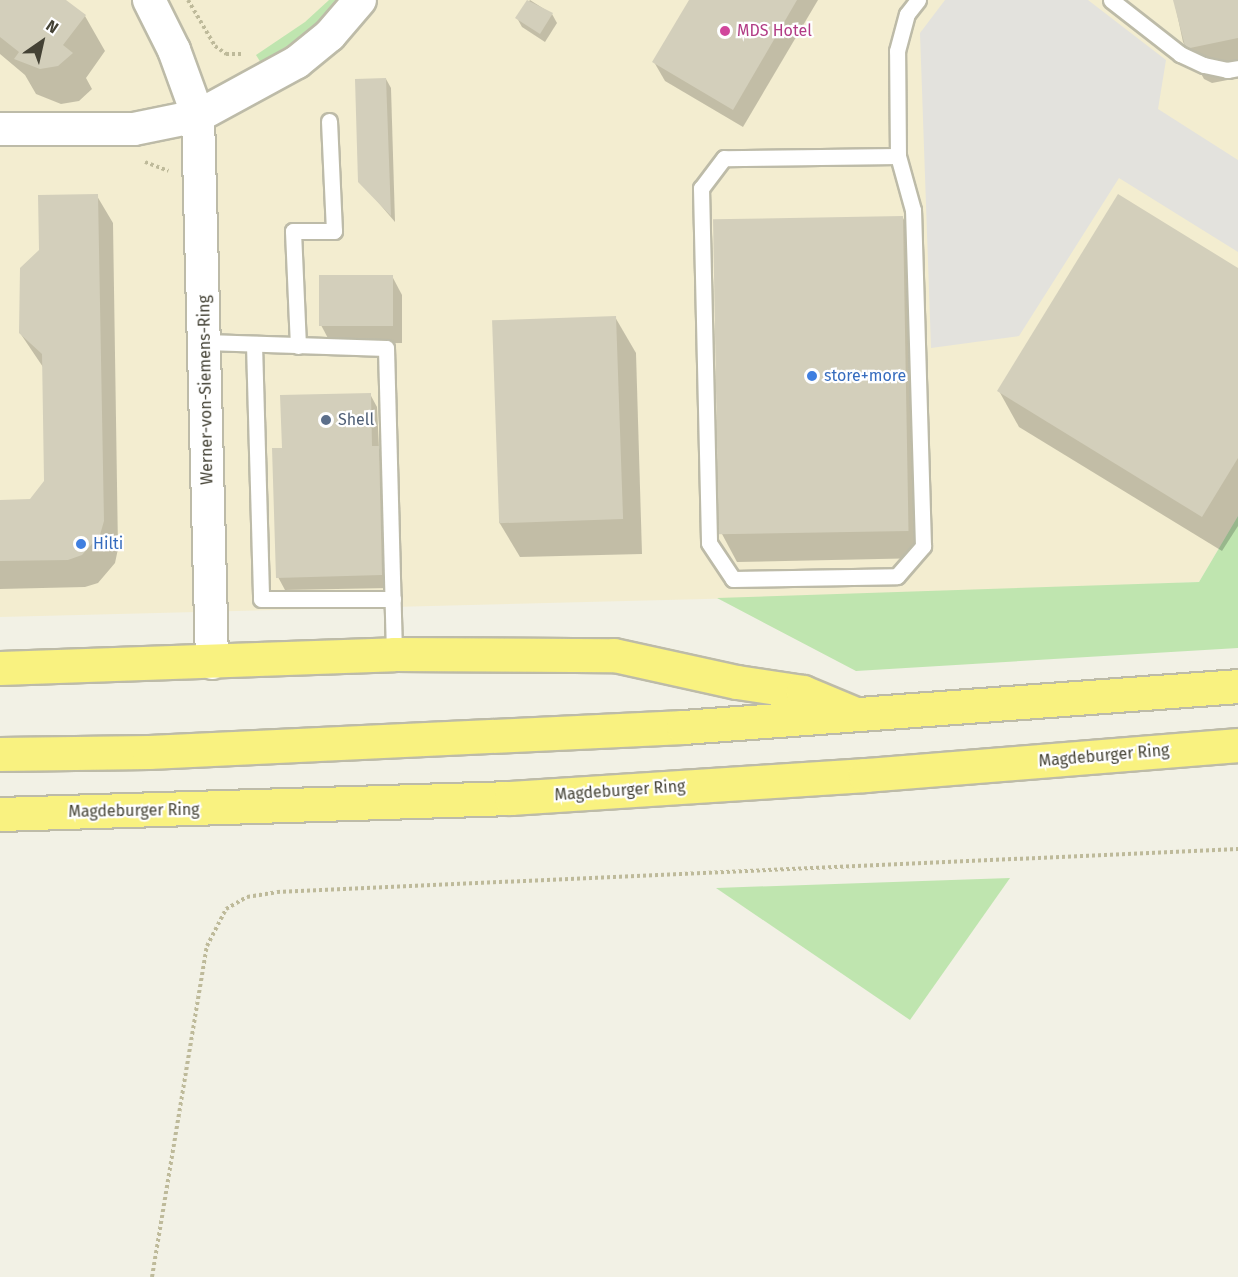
<!DOCTYPE html>
<style>
body{margin:0}
#map{position:relative;width:1238px;height:1277px;overflow:hidden;background:#f2f1e5;font-family:"Fira Sans",sans-serif}
div>[style]{position:absolute}
.commercial>*{inset:0;background:#f3edd0}
.green>*{inset:0;background:#bfe5af}
.parking>*{inset:0;background:#e3e2dd}
.shadow>*{inset:0;background:#0003}
.building>*{inset:0;background:#d3cfbb;transform-origin:0 0}
.path>*{height:4px;margin-top:-2px;transform-origin:0;background:repeating-linear-gradient(90deg,#beba9a 0 3px,transparent 0 6px)}
.roads{filter:drop-shadow(2px 0 #bdbba8) drop-shadow(-2px 0 #bdbba8) drop-shadow(0 2px #bdbba8) drop-shadow(0 -2px #bdbba8)}
.service>*{height:15px;margin:-7.5px;padding:0 7.5px;transform-origin:7.5px;border-radius:7.5px;background:#fff}
.minor>*{height:32px;margin:-16px;padding:0 16px;transform-origin:16px;border-radius:16px;background:#fff}
.trunk>*{height:33px;margin:-16.5px;padding:0 16.5px;transform-origin:16.5px;border-radius:16.5px;background:#f9f280}
.dots>*{width:16px;height:16px;translate:-50% -50%;box-sizing:border-box;border:3px solid #fff;border-radius:50%}
span{translate:-50% -50%;white-space:nowrap;text-align:center;line-height:1.15;-webkit-text-stroke:4.5px #fff;paint-order:stroke}
.hotel-label{font-size:16px;color:#b23c85}
.left{translate:0 -50%;text-align:left}
.shop-label{font-size:16px;color:#366cbe}
.street-label{font-size:16px;color:#444235}
.service-label{font-size:16px;color:#4e5e75}
.north{position:absolute;left:12px;top:12px;width:60px;height:60px;-webkit-text-stroke:4px #fff;paint-order:stroke;rotate:34deg;font-size:16px;font-weight:700;line-height:24px;text-align:center;color:#444235}
.north::after{content:'';display:block;margin:auto;width:21px;height:27px;background:#444235;clip-path:polygon(50% 0,100% 100%,50% 72%,0 100%)}
</style>
<div id="map">
<div class="commercial">
<i style="clip-path:polygon(0 0,1238px 0,1238px 516px,1199px 582px,938px 593px,0 617px)"></i>
</div>
<div class="green">
<i style="clip-path:polygon(329px 0,340px 0,304px 35px,261px 63px,256px 55px,305px 22px)"></i>
<i style="clip-path:polygon(1238px 516px,1238px 648px,856px 671px,717px 598px,1199px 582px)"></i>
<i style="clip-path:polygon(1010px 878px,910px 1020px,716px 888px)"></i>
</div>
<div class="parking">
<i style="clip-path:polygon(945px 0,1088px 0,1166px 60px,1158px 109px,1238px 160px,1238px 252px,1119px 178px,1019px 336px,931px 348px,920px 33px)"></i>
</div>
<div class="shadow">
<i style="clip-path:polygon(0 0,64px 0,85px 16px,105px 51px,86px 78px,92px 89px,79px 101px,61px 104px,36px 94px,25px 75px,0 54px)"></i>
<i style="clip-path:polygon(530px 0,552px 14px,557px 23px,545px 42px,522px 27px,517px 18px)"></i>
<i style="clip-path:polygon(691px 0,818px 0,743px 127px,665px 81px,654px 62px)"></i>
<i style="clip-path:polygon(1189px 0,1238px 0,1238px 78px,1212px 83px,1204px 79px,1183px 42px,1175px 4px)"></i>
<i style="clip-path:polygon(386px 79px,391px 88px,395px 222px,360px 181px)"></i>
<i style="clip-path:polygon(97px 196px,113px 223px,118px 549px,115px 563px,98px 583px,85px 587px,0 589px,0 502px,31px 501px,46px 482px,43px 367px,20px 333px)"></i>
<i style="clip-path:polygon(903px 218px,918px 245px,926px 558px,737px 562px,722px 534px)"></i>
<i style="clip-path:polygon(1238px 270px,1238px 526px,1222px 551px,1019px 427px,999px 391px)"></i>
<i style="clip-path:polygon(392px 276px,402px 295px,402px 343px,331px 344px,321px 325px)"></i>
<i style="clip-path:polygon(615px 317px,636px 353px,642px 554px,520px 557px,499px 522px)"></i>
<i style="clip-path:polygon(370px 394px,377px 407px,379px 448px,386px 460px,389px 588px,285px 590px,278px 577px,283px 450px)"></i>
</div>
<div class="building">
<i style="clip-path:polygon(0 0,66px 0,86px 15px,63px 45px,73px 53px,58px 66px,40px 69px,14px 59px,19px 52px,0 37px)"></i>
<i style="clip-path:polygon(527px 0,553px 13px,540px 34px,515px 18px)"></i>
<i style="clip-path:polygon(689px 0,797px 0,733px 110px,652px 62px)"></i>
<i style="clip-path:polygon(1173px 0,1238px 0,1238px 38px,1190px 48px,1185px 46px)"></i>
<i style="clip-path:polygon(386px 78px,391px 216px,358px 182px,355px 79px)"></i>
<i style="clip-path:polygon(98px 194px,104px 521px,100px 535px,82px 555px,68px 560px,0 561px,0 500px,30px 499px,44px 481px,42px 354px,19px 333px,20px 268px,39px 250px,38px 195px)"></i>
<i style="clip-path:polygon(1118px 194px,1238px 268px,1238px 458px,1202px 517px,997px 391px)"></i>
<i style="left:903px;top:216px;width:315px;height:190px;rotate:89deg"></i>
<i style="left:319px;top:275px;width:74px;height:51px"></i>
<i style="left:616px;top:316px;width:203px;height:124px;rotate:88deg"></i>
<i style="clip-path:polygon(371px 393px,372px 446px,379px 446px,382px 575px,276px 578px,272px 448px,282px 448px,280px 395px)"></i>
</div>
<div class="path">
<i style="left:188px;top:0;width:53px;rotate:59.6deg"></i>
<i style="left:215px;top:46px;width:14px;rotate:36deg"></i>
<i style="left:226px;top:54px;width:16px"></i>
<i style="left:145px;top:162px;width:25px;rotate:21deg"></i>
<i style="left:152px;top:1277px;width:336px;rotate:-80.6deg"></i>
<i style="left:207px;top:946px;width:42px;rotate:-62.8deg"></i>
<i style="left:226px;top:909px;width:24px;rotate:-30deg"></i>
<i style="left:247px;top:897px;width:30px;rotate:-9deg"></i>
<i style="left:277px;top:892px;width:962px;rotate:-2.56deg"></i>
</div>
<div class="roads">
<div class="service">
<i style="left:1111px;top:0;width:88px;rotate:38deg"></i>
<i style="left:1180px;top:54px;width:26px;rotate:25deg"></i>
<i style="left:1204px;top:65px;width:24px;rotate:12deg"></i>
<i style="left:1227px;top:70px;width:11px;rotate:-10deg"></i>
<i style="left:898px;top:156px;width:174px;rotate:179.3deg"></i>
<i style="left:724px;top:158px;width:38px;rotate:127deg"></i>
<i style="left:701px;top:188px;width:355px;rotate:88.7deg"></i>
<i style="left:709px;top:543px;width:43px;rotate:56.3deg"></i>
<i style="left:733px;top:579px;width:164px;rotate:-1deg"></i>
<i style="left:897px;top:576px;width:40px;rotate:-49deg"></i>
<i style="left:923px;top:546px;width:336px;rotate:-91.7deg"></i>
<i style="left:913px;top:210px;width:56px;rotate:-105.5deg"></i>
<i style="left:898px;top:156px;width:105px;rotate:-90.5deg"></i>
<i style="left:897px;top:51px;width:38px;rotate:-75deg"></i>
<i style="left:907px;top:14px;width:18px;rotate:-52deg"></i>
<i style="left:206px;top:342px;width:180px;rotate:1.9deg"></i>
<i style="left:386px;top:348px;width:306px;rotate:88.5deg"></i>
<i style="left:254px;top:344px;width:255px;rotate:88.4deg"></i>
<i style="left:261px;top:599px;width:132px"></i>
<i style="left:298px;top:346px;width:115px;rotate:-92.5deg"></i>
<i style="left:293px;top:231px;width:41px"></i>
<i style="left:334px;top:231px;width:110px;rotate:-92.6deg"></i>
</div>
<div class="minor">
<i style="left:149px;top:0;width:56px;rotate:63.4deg"></i>
<i style="left:174px;top:50px;width:70px;rotate:70deg"></i>
<i style="left:198px;top:116px;width:547px;rotate:88.53deg"></i>
<i style="left:0;top:129px;width:134px"></i>
<i style="left:134px;top:129px;width:65px;rotate:-11.5deg"></i>
<i style="left:198px;top:116px;width:113px;rotate:-28.6deg"></i>
<i style="left:297px;top:62px;width:43px;rotate:-39.3deg"></i>
<i style="left:330px;top:35px;width:46px;rotate:-49.4deg"></i>
</div>
<div class="trunk">
<i style="left:0;top:668px;width:394px;rotate:-2deg"></i>
<i style="left:394px;top:654px;width:220px;rotate:0.3deg"></i>
<i style="left:614px;top:655px;width:126px;rotate:12.4deg"></i>
<i style="left:737px;top:682px;width:67px;rotate:8.6deg"></i>
<i style="left:803px;top:692px;width:54px;rotate:22.8deg"></i>
<i style="left:0;top:754px;width:149px;rotate:-0.8deg"></i>
<i style="left:149px;top:752px;width:535px;rotate:-2.68deg"></i>
<i style="left:683px;top:727px;width:557px;rotate:-4.22deg"></i>
<i style="left:0;top:814px;width:511px;rotate:-1.79deg"></i>
<i style="left:511px;top:798px;width:355px;rotate:-3.7deg"></i>
<i style="left:865px;top:775px;width:374px;rotate:-4.6deg"></i>
</div>
</div>
<div class="dots">
<i style="left:725px;top:31px;background:#d1479c"></i>
<i style="left:812px;top:376px;background:#3f7fe0"></i>
<i style="left:326px;top:420px;background:#5c6f8a"></i>
<i style="left:81px;top:544px;background:#3f7fe0"></i>
</div>
<div class="hotel-label">
<span class="left" style="left:737px;top:31px">MDS Hotel</span>
</div>
<div class="shop-label">
<span class="left" style="left:824px;top:376px">store+more</span>
<span class="left" style="left:93px;top:544px">Hilti</span>
</div>
<div class="street-label">
<span style="left:206px;top:390px;rotate:-91deg">Werner-von-Siemens-Ring</span>
<span style="left:1104px;top:756px;rotate:-5deg">Magdeburger Ring</span>
<span style="left:620px;top:791px;rotate:-4deg">Magdeburger Ring</span>
<span style="left:134px;top:811px;rotate:-1deg">Magdeburger Ring</span>
</div>
<div class="service-label">
<span class="left" style="left:338px;top:420px">Shell</span>
</div>
<div class="north">N</div>
</div>
